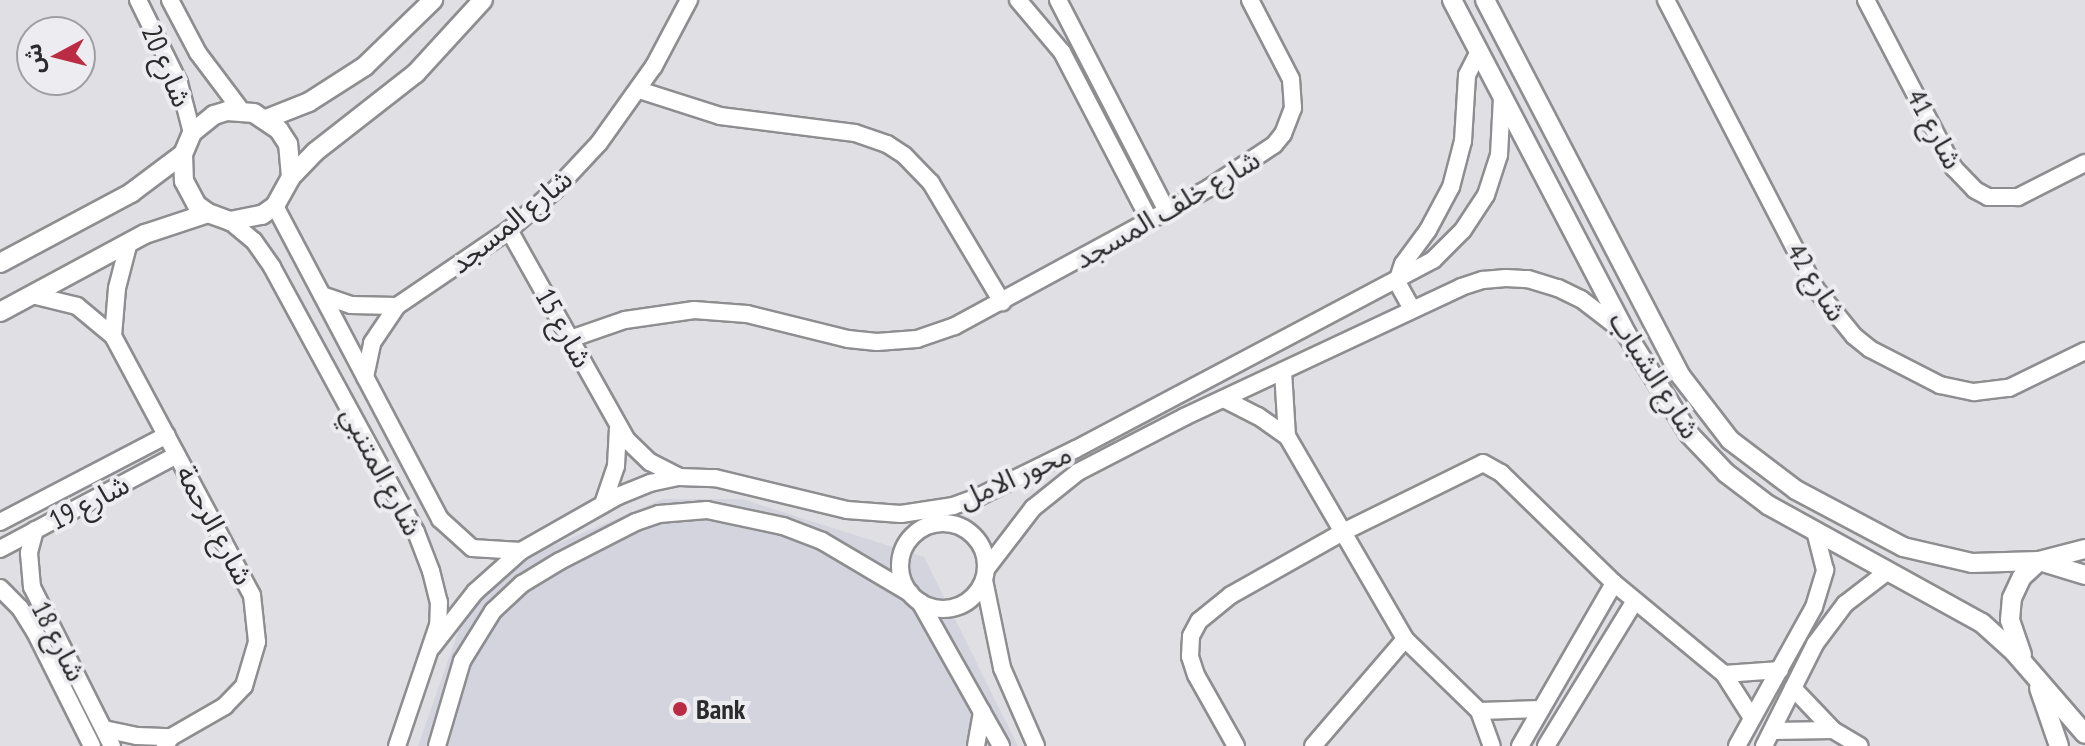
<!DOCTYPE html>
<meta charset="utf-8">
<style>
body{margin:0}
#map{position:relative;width:2085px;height:746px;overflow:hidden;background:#e0e0e4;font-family:"PT Sans Narrow","Noto Sans Arabic",sans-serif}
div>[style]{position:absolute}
.built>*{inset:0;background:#d4d4de}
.roads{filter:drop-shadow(2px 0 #8e8e91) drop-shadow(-2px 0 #8e8e91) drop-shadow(0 2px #8e8e91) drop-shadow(0 -2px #8e8e91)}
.minor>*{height:16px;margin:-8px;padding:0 8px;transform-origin:8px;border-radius:8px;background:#fff}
.minor>.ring{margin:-8px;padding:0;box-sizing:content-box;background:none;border:16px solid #fff;border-radius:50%}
.tertiary>*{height:18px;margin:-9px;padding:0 9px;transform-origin:9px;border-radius:9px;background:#fff}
.dots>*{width:22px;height:22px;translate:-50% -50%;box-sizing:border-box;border:4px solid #ededf1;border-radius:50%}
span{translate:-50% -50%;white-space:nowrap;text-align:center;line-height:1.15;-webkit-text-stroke:8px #ededf1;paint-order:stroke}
.street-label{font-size:28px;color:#2b2b2d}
.poi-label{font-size:28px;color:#2b2b2d;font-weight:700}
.left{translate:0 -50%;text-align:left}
.north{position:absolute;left:16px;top:16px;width:80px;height:80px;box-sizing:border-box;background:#ededf1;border:2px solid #9f9fa3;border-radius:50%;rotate:263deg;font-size:22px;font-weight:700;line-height:32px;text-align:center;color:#2b2b2d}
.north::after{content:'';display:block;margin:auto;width:28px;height:36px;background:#bc2b44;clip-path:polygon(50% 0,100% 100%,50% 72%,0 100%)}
</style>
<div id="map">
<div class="built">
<i style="clip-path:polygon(663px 499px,742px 499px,924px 557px,1018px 746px,418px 746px,462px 621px,460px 614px,538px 552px)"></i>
</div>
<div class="roads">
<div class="minor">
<i style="left:138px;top:0;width:93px;rotate:63.7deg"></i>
<i style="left:179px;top:83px;width:52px;rotate:75.4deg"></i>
<i style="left:170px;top:0;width:60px;rotate:62.2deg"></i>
<i style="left:198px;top:53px;width:71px;rotate:53deg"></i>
<i style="left:1018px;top:0;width:68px;rotate:49.8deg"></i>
<i style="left:1062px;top:52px;width:191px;rotate:62.5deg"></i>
<i style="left:1058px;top:0;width:237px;rotate:62.7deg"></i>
<i style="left:1666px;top:0;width:324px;rotate:62.6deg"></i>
<i style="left:1815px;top:288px;width:62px;rotate:50.9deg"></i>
<i style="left:1854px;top:336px;width:21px;rotate:39deg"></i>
<i style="left:1870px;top:349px;width:79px;rotate:27.2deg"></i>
<i style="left:1940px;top:385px;width:35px;rotate:12deg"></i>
<i style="left:1974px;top:392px;width:35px;rotate:-7deg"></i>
<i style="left:2009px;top:388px;width:85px;rotate:-26deg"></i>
<i style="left:1866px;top:0;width:190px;rotate:62.4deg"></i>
<i style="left:1954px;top:168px;width:30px;rotate:46deg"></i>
<i style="left:1975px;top:190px;width:15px;rotate:28deg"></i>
<i style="left:1988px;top:197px;width:30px"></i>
<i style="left:2018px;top:197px;width:75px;rotate:-26.9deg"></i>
<i style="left:639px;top:90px;width:85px;rotate:17.8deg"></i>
<i style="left:720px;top:116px;width:136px;rotate:7.2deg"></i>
<i style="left:855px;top:133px;width:34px;rotate:19deg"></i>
<i style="left:887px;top:144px;width:20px;rotate:33deg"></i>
<i style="left:904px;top:155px;width:39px;rotate:46deg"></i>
<i style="left:931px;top:183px;width:139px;rotate:59.2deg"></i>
<i style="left:275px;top:206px;width:354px;rotate:62.2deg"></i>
<i style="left:440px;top:519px;width:43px;rotate:42.2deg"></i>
<i style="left:472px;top:548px;width:49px;rotate:3.5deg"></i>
<i style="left:230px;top:221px;width:31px;rotate:40deg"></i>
<i style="left:254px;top:241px;width:32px;rotate:55deg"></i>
<i style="left:272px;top:267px;width:302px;rotate:61.5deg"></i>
<i style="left:416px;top:532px;width:42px;rotate:69deg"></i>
<i style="left:431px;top:571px;width:32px;rotate:76deg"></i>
<i style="left:439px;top:602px;width:23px;rotate:92deg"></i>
<i style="left:438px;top:625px;width:128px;rotate:108.7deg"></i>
<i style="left:509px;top:230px;width:241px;rotate:60.7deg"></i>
<i style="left:627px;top:440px;width:32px;rotate:44deg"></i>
<i style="left:650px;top:462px;width:33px;rotate:27deg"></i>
<i style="left:32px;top:295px;width:46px;rotate:13.7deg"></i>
<i style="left:77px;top:306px;width:47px;rotate:39.8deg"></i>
<i style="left:113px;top:336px;width:294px;rotate:61.8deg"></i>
<i style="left:252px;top:595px;width:47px;rotate:83.9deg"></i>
<i style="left:257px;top:642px;width:46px;rotate:106.5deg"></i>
<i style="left:244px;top:686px;width:28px;rotate:134deg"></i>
<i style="left:225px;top:706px;width:62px;rotate:150.1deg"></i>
<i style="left:171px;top:737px;width:11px;rotate:124deg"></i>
<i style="left:322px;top:295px;width:31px;rotate:19deg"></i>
<i style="left:351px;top:305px;width:46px;rotate:1.2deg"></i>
<i style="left:1412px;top:309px;width:31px;rotate:-119deg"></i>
<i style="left:1397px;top:282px;width:19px;rotate:-72deg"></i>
<i style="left:1403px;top:264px;width:42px;rotate:-53.7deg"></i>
<i style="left:1428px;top:230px;width:49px;rotate:-61.9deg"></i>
<i style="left:1451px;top:187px;width:48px;rotate:-75.4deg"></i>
<i style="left:1463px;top:141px;width:66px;rotate:-86.5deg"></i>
<i style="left:1467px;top:75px;width:27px;rotate:-63deg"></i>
<i style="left:113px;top:336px;width:48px;rotate:-85.2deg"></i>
<i style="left:117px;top:288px;width:48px;rotate:-75.4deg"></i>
<i style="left:570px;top:339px;width:58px;rotate:-19.1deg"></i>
<i style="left:625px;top:320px;width:70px;rotate:-8.2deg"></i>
<i style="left:694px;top:310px;width:53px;rotate:4.3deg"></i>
<i style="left:747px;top:314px;width:104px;rotate:13.9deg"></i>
<i style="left:848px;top:339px;width:29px;rotate:6deg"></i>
<i style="left:877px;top:342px;width:40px;rotate:-4.3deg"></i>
<i style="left:917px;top:339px;width:40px;rotate:-18.9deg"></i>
<i style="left:955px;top:326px;width:289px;rotate:-28.5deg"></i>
<i style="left:1209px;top:188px;width:78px;rotate:-33.5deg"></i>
<i style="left:1274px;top:145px;width:14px;rotate:-51deg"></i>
<i style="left:1283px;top:134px;width:28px;rotate:-69deg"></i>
<i style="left:1293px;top:108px;width:29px;rotate:-94deg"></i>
<i style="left:1291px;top:79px;width:89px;rotate:-117.4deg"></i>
<i style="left:1283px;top:371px;width:65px;rotate:86.5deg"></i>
<i style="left:1287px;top:436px;width:235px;rotate:59.8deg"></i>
<i style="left:1405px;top:639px;width:103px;rotate:44.2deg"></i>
<i style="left:1479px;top:711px;width:37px;rotate:70deg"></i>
<i style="left:365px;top:377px;width:35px;rotate:-78deg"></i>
<i style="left:372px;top:343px;width:45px;rotate:-56deg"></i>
<i style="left:397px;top:306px;width:135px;rotate:-34.2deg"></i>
<i style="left:509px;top:230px;width:61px;rotate:-41deg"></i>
<i style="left:555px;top:190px;width:64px;rotate:-46.9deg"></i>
<i style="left:599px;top:143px;width:95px;rotate:-54.5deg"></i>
<i style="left:654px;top:66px;width:75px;rotate:-62.1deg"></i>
<i style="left:1224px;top:399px;width:38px;rotate:27deg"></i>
<i style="left:1258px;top:416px;width:35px;rotate:35deg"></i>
<i style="left:603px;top:504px;width:40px;rotate:-71.1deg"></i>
<i style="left:616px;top:466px;width:38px;rotate:-87deg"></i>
<i style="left:0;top:522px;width:188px;rotate:-27.5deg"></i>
<i class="ring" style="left:900px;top:523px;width:70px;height:70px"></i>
<i style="left:35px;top:530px;width:24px;rotate:105deg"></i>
<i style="left:29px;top:553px;width:34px;rotate:85deg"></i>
<i style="left:32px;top:587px;width:178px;rotate:63.3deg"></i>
<i style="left:0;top:549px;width:200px;rotate:-28deg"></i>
<i style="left:987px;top:568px;width:76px;rotate:-52.5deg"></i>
<i style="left:1033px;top:508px;width:58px;rotate:-38.7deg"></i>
<i style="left:1078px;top:472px;width:119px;rotate:-27.4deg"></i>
<i style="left:1184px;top:417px;width:306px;rotate:-25.1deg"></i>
<i style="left:1461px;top:287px;width:23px;rotate:-18deg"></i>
<i style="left:1483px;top:280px;width:23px;rotate:-5deg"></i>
<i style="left:1506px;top:278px;width:22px;rotate:3deg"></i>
<i style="left:1528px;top:279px;width:31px;rotate:17deg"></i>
<i style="left:1558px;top:288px;width:25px;rotate:26deg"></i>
<i style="left:1581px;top:299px;width:54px;rotate:37.5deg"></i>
<i style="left:984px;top:580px;width:90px;rotate:78.4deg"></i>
<i style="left:1002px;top:668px;width:85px;rotate:66.4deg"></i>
<i style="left:0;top:588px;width:28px;rotate:45deg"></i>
<i style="left:20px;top:608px;width:28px;rotate:58deg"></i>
<i style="left:35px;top:632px;width:127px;rotate:63.4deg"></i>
<i style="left:920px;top:602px;width:165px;rotate:60.6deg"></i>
<i style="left:432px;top:647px;width:70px;rotate:-52deg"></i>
<i style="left:475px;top:592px;width:62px;rotate:-41.7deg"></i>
<i style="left:521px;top:551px;width:112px;rotate:-29.6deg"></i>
<i style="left:618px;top:496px;width:35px;rotate:-22deg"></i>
<i style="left:650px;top:483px;width:30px;rotate:-12deg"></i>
<i style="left:679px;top:477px;width:36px;rotate:2deg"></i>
<i style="left:715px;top:478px;width:136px;rotate:13.6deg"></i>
<i style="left:847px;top:510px;width:54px;rotate:4.2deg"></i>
<i style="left:901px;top:514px;width:53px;rotate:-8.7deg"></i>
<i style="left:953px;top:506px;width:27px;rotate:-20deg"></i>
<i style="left:978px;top:497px;width:109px;rotate:-26.1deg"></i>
<i style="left:1076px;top:449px;width:404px;rotate:-27.9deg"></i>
<i style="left:1433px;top:260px;width:42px;rotate:-45deg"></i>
<i style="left:1463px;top:230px;width:42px;rotate:-56.7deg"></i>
<i style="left:1486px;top:195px;width:42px;rotate:-72deg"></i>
<i style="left:1499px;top:155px;width:57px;rotate:-87deg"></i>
<i style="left:1724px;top:674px;width:56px;rotate:-4.1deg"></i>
<i style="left:1793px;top:688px;width:58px;rotate:46.4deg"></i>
<i style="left:1833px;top:730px;width:31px;rotate:31deg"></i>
<i style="left:1479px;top:711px;width:62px;rotate:-1.8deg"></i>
<i style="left:104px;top:729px;width:34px;rotate:12deg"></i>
<i style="left:137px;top:736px;width:34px;rotate:2deg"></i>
<i style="left:1772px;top:731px;width:61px;rotate:-0.9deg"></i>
<i style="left:437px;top:746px;width:89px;rotate:-73.6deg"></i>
<i style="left:462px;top:661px;width:59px;rotate:-58.2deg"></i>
<i style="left:493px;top:611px;width:40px;rotate:-43deg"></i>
<i style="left:522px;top:584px;width:44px;rotate:-31.2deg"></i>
<i style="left:560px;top:561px;width:85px;rotate:-27.2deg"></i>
<i style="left:636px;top:522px;width:24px;rotate:-19deg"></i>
<i style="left:659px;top:514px;width:48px;rotate:-4.8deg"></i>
<i style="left:707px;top:510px;width:78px;rotate:11.9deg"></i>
<i style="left:783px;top:526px;width:42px;rotate:21deg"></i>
<i style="left:822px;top:541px;width:102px;rotate:30.6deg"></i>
<i style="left:976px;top:746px;width:35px;rotate:-80deg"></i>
<i style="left:1236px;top:746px;width:81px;rotate:-119.4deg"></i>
<i style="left:1196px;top:675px;width:20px;rotate:-108deg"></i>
<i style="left:1190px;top:656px;width:20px;rotate:-87deg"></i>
<i style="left:1191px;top:636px;width:17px;rotate:-62deg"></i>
<i style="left:1199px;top:621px;width:41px;rotate:-39.1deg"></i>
<i style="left:1231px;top:595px;width:126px;rotate:-29.4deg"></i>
<i style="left:1341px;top:533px;width:158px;rotate:-26.2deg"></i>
<i style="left:1483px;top:463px;width:21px;rotate:29deg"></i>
<i style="left:1501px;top:473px;width:158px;rotate:44.2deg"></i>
<i style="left:1614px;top:583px;width:143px;rotate:39.6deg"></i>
<i style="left:1724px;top:674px;width:52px;rotate:57.5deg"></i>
<i style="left:1313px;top:746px;width:141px;rotate:-49.3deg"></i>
<i style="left:1520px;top:746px;width:188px;rotate:-60deg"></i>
<i style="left:1546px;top:746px;width:170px;rotate:-58.5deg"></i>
<i style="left:1737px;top:746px;width:159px;rotate:-61deg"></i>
<i style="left:1814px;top:607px;width:39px;rotate:-73deg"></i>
<i style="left:1825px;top:570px;width:40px;rotate:-104.4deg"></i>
<i style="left:1764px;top:746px;width:114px;rotate:-63.4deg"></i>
<i style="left:1815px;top:644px;width:50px;rotate:-53.1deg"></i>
<i style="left:1845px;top:604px;width:54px;rotate:-37.5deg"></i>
</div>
<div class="tertiary">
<i style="left:1452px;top:0;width:376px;rotate:62.4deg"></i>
<i style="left:1626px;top:333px;width:119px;rotate:58deg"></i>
<i style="left:1689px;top:434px;width:54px;rotate:46.5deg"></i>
<i style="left:1726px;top:473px;width:53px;rotate:37.3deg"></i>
<i style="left:1768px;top:505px;width:244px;rotate:28.9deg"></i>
<i style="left:1982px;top:623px;width:43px;rotate:42.2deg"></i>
<i style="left:2014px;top:652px;width:108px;rotate:49.1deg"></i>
<i style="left:1485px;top:0;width:423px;rotate:62.5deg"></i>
<i style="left:1680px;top:375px;width:82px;rotate:52.4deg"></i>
<i style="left:1730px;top:440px;width:83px;rotate:37.1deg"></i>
<i style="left:1796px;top:490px;width:121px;rotate:28deg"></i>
<i style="left:1903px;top:547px;width:71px;rotate:13.1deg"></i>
<i style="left:1972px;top:563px;width:67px;rotate:-1.7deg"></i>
<i style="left:2039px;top:561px;width:48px;rotate:16.9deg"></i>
<i style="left:266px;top:119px;width:46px;rotate:-21.6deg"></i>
<i style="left:309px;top:102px;width:67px;rotate:-32.7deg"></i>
<i style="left:365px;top:66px;width:95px;rotate:-44.1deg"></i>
<i style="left:291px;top:177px;width:33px;rotate:-95deg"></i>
<i style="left:288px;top:144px;width:17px;rotate:-123deg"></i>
<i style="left:279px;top:130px;width:30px;rotate:-146deg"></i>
<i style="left:254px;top:113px;width:27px;rotate:-176deg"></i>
<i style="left:227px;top:111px;width:14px;rotate:163deg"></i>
<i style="left:214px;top:115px;width:28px;rotate:141deg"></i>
<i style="left:192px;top:133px;width:23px;rotate:113deg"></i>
<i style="left:183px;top:154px;width:27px;rotate:88deg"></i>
<i style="left:184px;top:181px;width:27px;rotate:62deg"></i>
<i style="left:197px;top:205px;width:14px;rotate:36deg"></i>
<i style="left:208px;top:213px;width:23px;rotate:20deg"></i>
<i style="left:230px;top:221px;width:33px;rotate:-11deg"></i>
<i style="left:262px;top:215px;width:16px;rotate:-35deg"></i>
<i style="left:275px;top:206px;width:33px;rotate:-61deg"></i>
<i style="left:291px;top:177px;width:35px;rotate:-46deg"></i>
<i style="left:315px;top:152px;width:128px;rotate:-38deg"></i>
<i style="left:416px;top:73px;width:99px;rotate:-47.5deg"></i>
<i style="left:0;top:263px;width:149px;rotate:-28.1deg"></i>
<i style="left:131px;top:193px;width:65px;rotate:-36.9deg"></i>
<i style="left:0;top:312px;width:165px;rotate:-28.3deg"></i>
<i style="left:145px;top:234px;width:66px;rotate:-18.4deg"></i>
<i style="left:2022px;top:655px;width:37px;rotate:-109deg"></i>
<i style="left:2010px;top:620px;width:22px;rotate:-85deg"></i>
<i style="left:2012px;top:598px;width:23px;rotate:-65deg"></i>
<i style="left:2022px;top:577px;width:23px;rotate:-43deg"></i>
<i style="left:2039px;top:561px;width:48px;rotate:-14.6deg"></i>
<i style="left:2039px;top:688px;width:61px;rotate:71deg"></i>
</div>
</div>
<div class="dots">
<i style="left:680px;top:709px;background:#bc2b44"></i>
</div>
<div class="street-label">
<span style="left:167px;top:66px;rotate:67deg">شارع 20</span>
<span style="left:1935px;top:129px;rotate:62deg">شارع 41</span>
<span style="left:1167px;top:209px;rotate:-30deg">شارع خلف المسجد</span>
<span style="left:511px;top:221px;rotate:-39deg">شارع المسجد</span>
<span style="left:1817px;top:282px;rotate:58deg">شارع 42</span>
<span style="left:564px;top:328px;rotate:61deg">شارع 15</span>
<span style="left:1655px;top:375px;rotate:58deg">شارع الشباب</span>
<span style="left:382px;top:471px;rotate:62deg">شارع المتنبي</span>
<span style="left:1015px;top:476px;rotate:-24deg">محور الامل</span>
<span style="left:89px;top:502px;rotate:-28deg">شارع 19</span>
<span style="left:215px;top:525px;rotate:62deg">شارع الرحمة</span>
<span style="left:59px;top:641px;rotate:63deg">شارع 18</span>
</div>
<div class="poi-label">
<span class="left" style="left:696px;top:709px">Bank</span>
</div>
<div class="north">ش</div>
</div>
